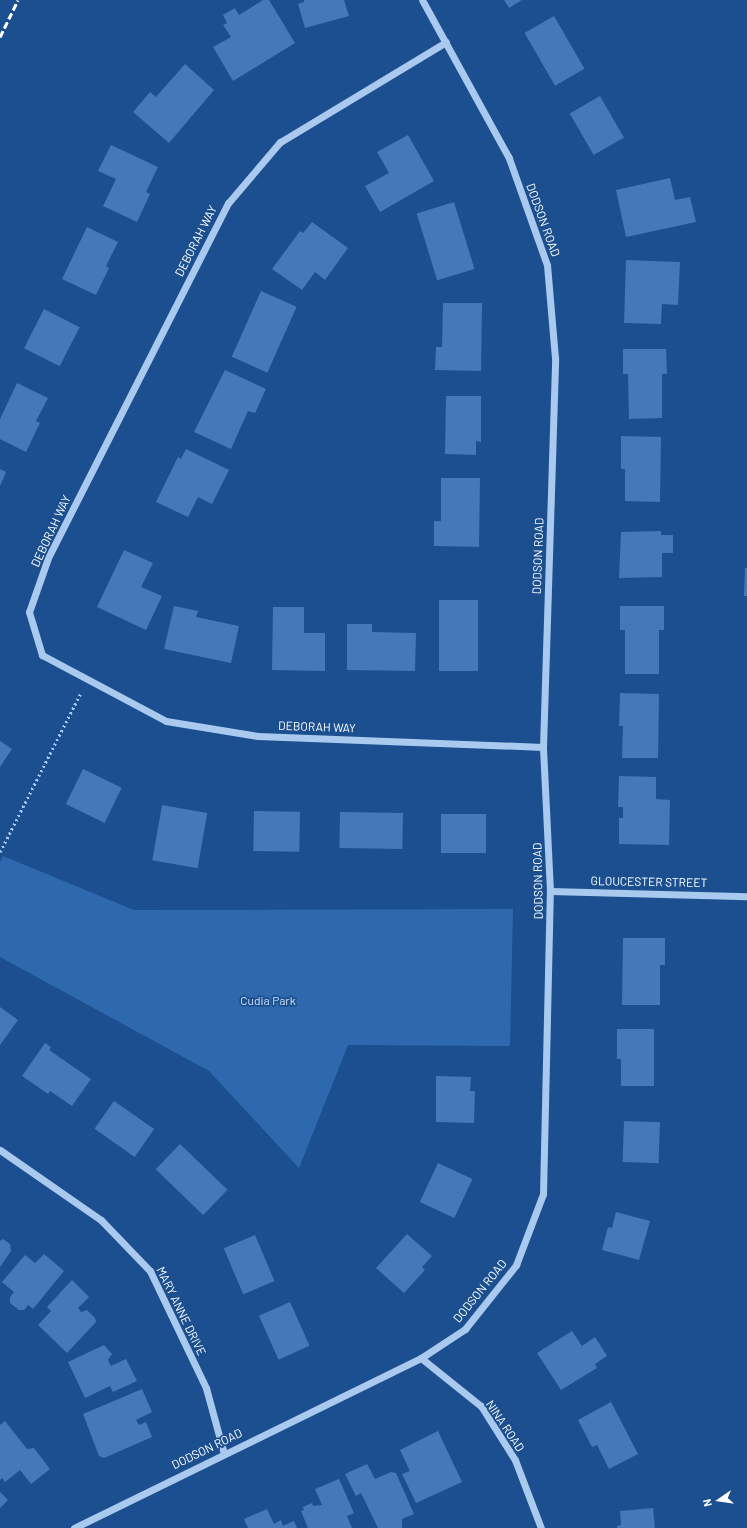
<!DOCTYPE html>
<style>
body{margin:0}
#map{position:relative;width:747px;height:1528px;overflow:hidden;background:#1b4f8f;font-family:Barlow,sans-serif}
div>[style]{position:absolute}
.green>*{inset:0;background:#2e69ad}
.building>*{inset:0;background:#4478b7;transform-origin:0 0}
.path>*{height:2.5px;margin-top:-1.25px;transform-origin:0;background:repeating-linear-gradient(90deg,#a9c9ee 0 2px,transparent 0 5px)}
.minor>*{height:7px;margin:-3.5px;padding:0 3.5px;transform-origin:3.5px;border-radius:3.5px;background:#a9c9ee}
.rail>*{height:3px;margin-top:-1.5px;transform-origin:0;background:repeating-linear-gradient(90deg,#fff 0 7px,transparent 0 10px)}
span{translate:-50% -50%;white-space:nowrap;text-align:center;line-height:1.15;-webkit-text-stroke:3.5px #1b4f8f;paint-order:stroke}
.street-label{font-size:12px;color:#fff}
.park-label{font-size:12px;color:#cfe3fa}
.north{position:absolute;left:699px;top:1480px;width:40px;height:40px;-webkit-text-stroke:3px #1b4f8f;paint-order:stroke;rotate:257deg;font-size:11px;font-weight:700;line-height:16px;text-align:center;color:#fff}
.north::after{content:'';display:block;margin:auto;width:14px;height:18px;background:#fff;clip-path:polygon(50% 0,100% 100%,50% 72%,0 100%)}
</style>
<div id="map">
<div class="green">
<i style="clip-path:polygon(3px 856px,134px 910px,513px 909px,510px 1046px,348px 1045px,299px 1168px,209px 1071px,0 957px,0 862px)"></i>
</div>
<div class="building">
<i style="clip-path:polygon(263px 0,269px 0,295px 43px,233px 81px,213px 47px,231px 37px,223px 25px,227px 23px,223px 15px,235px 8px,239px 15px)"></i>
<i style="clip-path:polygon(304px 0,344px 0,349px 16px,305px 28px,298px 4px,304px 2px)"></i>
<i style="clip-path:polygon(504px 0,522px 0,509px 8px)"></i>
<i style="left:554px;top:16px;width:61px;height:34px;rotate:60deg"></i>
<i style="clip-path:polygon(185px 64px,214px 90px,169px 143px,133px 112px,150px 92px,156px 97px)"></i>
<i style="left:600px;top:96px;width:48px;height:35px;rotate:60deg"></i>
<i style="clip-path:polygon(408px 135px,434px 181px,380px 212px,365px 186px,389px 173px,377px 152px)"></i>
<i style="clip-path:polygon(111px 145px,158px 167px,146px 192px,150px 194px,137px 222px,103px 206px,116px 179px,98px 171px)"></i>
<i style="clip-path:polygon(670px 178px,675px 200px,690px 197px,696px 222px,626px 237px,616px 190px)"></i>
<i style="left:454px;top:202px;width:70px;height:39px;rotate:73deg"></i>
<i style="clip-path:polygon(312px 222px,348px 248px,325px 280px,315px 272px,302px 290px,272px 269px,300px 231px,303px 233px)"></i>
<i style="clip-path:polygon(87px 227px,118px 242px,106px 266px,109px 268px,96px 295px,62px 279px)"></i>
<i style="clip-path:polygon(626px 260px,680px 262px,678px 305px,662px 304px,661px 324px,624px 323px)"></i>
<i style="left:261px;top:291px;width:39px;height:72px;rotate:24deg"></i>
<i style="clip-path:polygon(443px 303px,482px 303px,481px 371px,435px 370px,436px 347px,442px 347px)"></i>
<i style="left:44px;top:309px;width:40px;height:44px;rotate:27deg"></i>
<i style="clip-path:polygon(623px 349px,666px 349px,667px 374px,662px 374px,662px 418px,629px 419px,628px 374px,623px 374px)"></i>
<i style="clip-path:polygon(225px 370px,266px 389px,255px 413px,248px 411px,231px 449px,194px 432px)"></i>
<i style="clip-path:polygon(17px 383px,48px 398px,36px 421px,40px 423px,26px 452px,0 439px,0 419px)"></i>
<i style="clip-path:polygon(446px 396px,481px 396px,481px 442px,476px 441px,476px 455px,445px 454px)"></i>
<i style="clip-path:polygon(621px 436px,661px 437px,660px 502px,625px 501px,625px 469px,621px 469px)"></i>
<i style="clip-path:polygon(186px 449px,229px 470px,212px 504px,198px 497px,188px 517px,156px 502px,178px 457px,181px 459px)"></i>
<i style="clip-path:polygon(0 469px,6px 472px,0 486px)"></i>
<i style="clip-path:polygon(441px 478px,480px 478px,479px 547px,434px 546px,434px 521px,441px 521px)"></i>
<i style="clip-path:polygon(661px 531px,661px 535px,673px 535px,673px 553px,662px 553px,662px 577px,619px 578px,621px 532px)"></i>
<i style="clip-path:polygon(124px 550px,153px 563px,141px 587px,162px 596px,146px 630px,97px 607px)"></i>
<i style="clip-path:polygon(745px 568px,747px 568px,747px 596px,744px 596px)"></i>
<i style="left:439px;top:600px;width:39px;height:71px"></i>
<i style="clip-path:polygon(174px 606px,198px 611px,196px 617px,239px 626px,231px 663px,164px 649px)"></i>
<i style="clip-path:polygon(620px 606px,664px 606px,664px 630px,659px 630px,659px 674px,625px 674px,625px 630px,620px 630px)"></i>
<i style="clip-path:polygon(273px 607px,304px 607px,304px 633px,325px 633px,325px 671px,272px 670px)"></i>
<i style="clip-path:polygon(347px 624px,372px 624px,372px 632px,416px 633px,415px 671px,347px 670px)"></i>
<i style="clip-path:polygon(620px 693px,659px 694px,658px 758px,622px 758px,623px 726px,619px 726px)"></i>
<i style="clip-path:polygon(0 741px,12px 749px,0 767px)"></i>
<i style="left:83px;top:769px;width:43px;height:39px;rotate:26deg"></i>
<i style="clip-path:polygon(619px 776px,656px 777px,656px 799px,670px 800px,669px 845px,619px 844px,619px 818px,623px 818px,623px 807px,618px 807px)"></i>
<i style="left:162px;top:805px;width:46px;height:56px;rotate:10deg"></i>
<i style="left:254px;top:811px;width:46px;height:40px;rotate:1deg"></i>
<i style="left:340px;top:812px;width:63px;height:36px;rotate:1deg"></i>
<i style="left:441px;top:814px;width:45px;height:39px"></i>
<i style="clip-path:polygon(623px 938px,665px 938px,665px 965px,660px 965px,660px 1005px,622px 1005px)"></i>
<i style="clip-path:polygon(0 1007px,18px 1020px,0 1045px)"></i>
<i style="clip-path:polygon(617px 1029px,654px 1029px,654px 1086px,621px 1086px,621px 1059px,617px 1059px)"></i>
<i style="clip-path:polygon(45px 1043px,51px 1047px,49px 1050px,91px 1079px,72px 1106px,50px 1091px,48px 1094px,22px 1076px)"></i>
<i style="clip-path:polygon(436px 1076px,471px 1077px,470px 1091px,475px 1091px,474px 1123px,436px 1122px)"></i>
<i style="left:114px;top:1101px;width:49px;height:34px;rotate:35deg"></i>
<i style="left:624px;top:1121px;width:36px;height:41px;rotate:2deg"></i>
<i style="left:180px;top:1144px;width:66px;height:35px;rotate:44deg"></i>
<i style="left:438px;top:1163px;width:38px;height:43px;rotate:25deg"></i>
<i style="clip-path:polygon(616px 1212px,650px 1221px,639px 1260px,602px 1250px,608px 1227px,612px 1228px)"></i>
<i style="clip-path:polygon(407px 1234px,432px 1256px,422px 1267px,425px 1270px,404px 1293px,376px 1268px)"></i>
<i style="left:255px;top:1235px;width:50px;height:34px;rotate:67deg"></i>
<i style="clip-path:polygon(3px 1239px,10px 1244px,11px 1251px,0 1267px,0 1241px)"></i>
<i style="clip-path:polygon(44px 1254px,64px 1271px,33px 1309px,28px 1305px,24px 1310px,19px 1310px,10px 1303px,10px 1297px,14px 1292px,2px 1282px,25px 1255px,35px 1263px)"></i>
<i style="clip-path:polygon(72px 1280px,89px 1297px,78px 1308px,81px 1312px,87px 1310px,95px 1318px,96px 1322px,67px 1353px,38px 1325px,51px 1311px,47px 1307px)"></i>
<i style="left:290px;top:1302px;width:48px;height:34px;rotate:66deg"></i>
<i style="clip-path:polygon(572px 1331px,582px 1346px,595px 1337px,607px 1356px,595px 1364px,597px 1368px,561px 1390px,537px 1353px)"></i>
<i style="clip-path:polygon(104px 1345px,112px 1354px,108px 1360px,111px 1366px,126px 1359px,137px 1381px,113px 1392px,110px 1386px,85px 1398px,68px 1362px)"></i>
<i style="clip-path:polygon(142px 1389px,152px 1412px,136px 1420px,139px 1425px,146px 1422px,152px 1437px,104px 1458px,99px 1456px,83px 1414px)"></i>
<i style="clip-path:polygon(611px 1402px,638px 1454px,609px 1469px,597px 1445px,592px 1447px,578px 1420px)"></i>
<i style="clip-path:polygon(5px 1421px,27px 1449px,34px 1448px,50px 1469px,31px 1484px,20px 1470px,5px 1482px,2px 1478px,0 1480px,0 1425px)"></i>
<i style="clip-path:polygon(438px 1431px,462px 1482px,416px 1503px,402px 1474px,410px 1471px,400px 1450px)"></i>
<i style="clip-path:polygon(367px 1464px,375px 1479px,391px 1472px,396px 1473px,414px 1514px,402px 1519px,402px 1528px,378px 1528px,361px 1493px,356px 1496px,345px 1474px)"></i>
<i style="clip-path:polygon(339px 1479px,354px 1513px,347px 1516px,352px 1528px,308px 1528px,301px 1511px,304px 1510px,303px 1507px,312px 1503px,313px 1506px,322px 1505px,315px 1489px)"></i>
<i style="clip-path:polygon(0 1492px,8px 1500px,0 1508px)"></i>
<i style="clip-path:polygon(653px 1508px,655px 1528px,617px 1528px,617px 1526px,621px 1525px,620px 1511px)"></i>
<i style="clip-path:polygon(267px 1509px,274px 1524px,281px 1520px,283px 1526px,294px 1521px,297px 1528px,248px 1528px,244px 1519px)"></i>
</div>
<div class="path">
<i style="left:0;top:852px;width:177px;rotate:-63.1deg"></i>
</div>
<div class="minor">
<i style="left:446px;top:42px;width:194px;rotate:148.9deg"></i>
<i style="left:280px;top:142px;width:80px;rotate:130.4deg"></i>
<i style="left:228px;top:203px;width:398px;rotate:116.9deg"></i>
<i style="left:48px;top:558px;width:57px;rotate:109.4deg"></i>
<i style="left:29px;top:612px;width:45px;rotate:73.2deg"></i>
<i style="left:42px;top:655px;width:140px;rotate:28deg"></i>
<i style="left:166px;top:721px;width:93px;rotate:9.3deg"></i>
<i style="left:258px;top:736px;width:285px;rotate:2.2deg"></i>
<i style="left:550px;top:891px;width:197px;rotate:1.5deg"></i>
<i style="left:0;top:1150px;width:123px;rotate:34.7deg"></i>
<i style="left:101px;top:1220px;width:71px;rotate:46.1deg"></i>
<i style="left:150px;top:1271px;width:130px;rotate:64.4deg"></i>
<i style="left:206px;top:1388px;width:68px;rotate:74.7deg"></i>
<i style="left:421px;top:1358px;width:77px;rotate:38.7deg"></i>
<i style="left:481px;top:1406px;width:64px;rotate:57.8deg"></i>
<i style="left:515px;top:1460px;width:73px;rotate:69.1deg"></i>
<i style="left:74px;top:1528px;width:386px;rotate:-26.1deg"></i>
<i style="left:421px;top:1358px;width:53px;rotate:-33.4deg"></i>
<i style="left:465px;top:1329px;width:82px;rotate:-51.4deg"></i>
<i style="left:516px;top:1265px;width:76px;rotate:-69.2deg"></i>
<i style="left:543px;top:1194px;width:303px;rotate:-88.7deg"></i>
<i style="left:550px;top:891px;width:144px;rotate:-92.8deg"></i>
<i style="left:543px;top:747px;width:389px;rotate:-88.2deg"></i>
<i style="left:555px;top:358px;width:93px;rotate:-94.9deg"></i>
<i style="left:547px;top:265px;width:114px;rotate:-109.6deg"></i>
<i style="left:509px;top:158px;width:180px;rotate:-118.8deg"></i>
</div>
<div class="rail">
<i style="left:0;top:37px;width:41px;rotate:-64.1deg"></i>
</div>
<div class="street-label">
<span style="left:543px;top:220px;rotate:70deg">DODSON ROAD</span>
<span style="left:196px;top:241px;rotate:-63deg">DEBORAH WAY</span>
<span style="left:51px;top:531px;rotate:-65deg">DEBORAH WAY</span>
<span style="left:538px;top:556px;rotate:-88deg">DODSON ROAD</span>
<span style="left:317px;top:727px;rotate:2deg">DEBORAH WAY</span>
<span style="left:538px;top:881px;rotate:-91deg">DODSON ROAD</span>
<span style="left:649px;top:882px;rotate:1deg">GLOUCESTER STREET</span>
<span style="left:480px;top:1291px;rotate:-51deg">DODSON ROAD</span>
<span style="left:181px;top:1311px;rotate:64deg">MARY ANNE DRIVE</span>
<span style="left:505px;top:1426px;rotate:56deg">NINA ROAD</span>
<span style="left:207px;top:1449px;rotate:-26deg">DODSON ROAD</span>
</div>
<div class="park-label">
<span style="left:268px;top:1001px">Cudia Park</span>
</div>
<div class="north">N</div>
</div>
